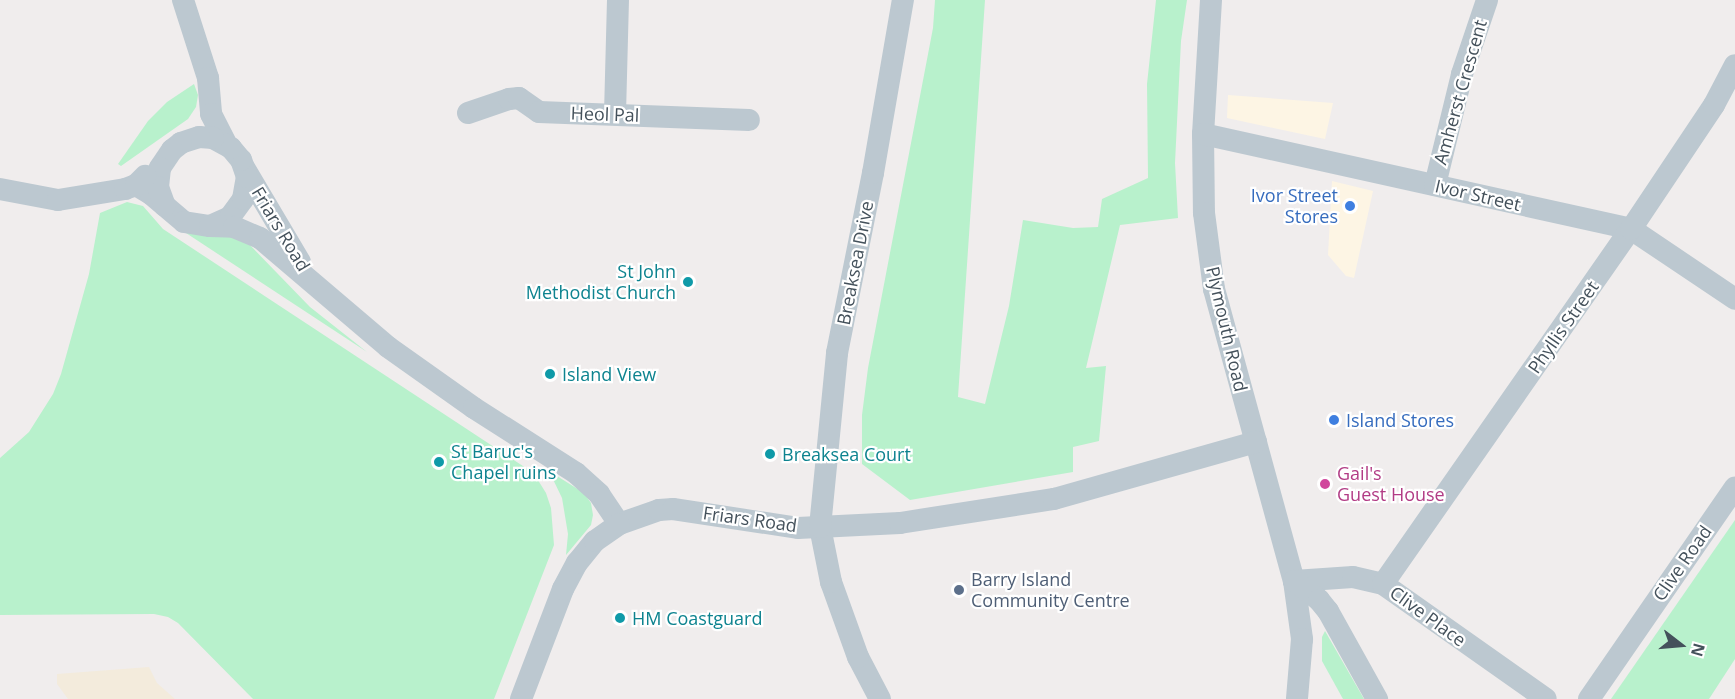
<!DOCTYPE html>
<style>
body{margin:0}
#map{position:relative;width:1735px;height:699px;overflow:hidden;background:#f0eded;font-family:"Open Sans",sans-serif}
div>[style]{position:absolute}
.commercial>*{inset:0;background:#fdf5e4}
.green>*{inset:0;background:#b8f1cc}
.sand>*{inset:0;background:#f3ebdc}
.minor>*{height:22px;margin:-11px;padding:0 11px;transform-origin:11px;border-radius:11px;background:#bcc8d0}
.dots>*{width:16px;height:16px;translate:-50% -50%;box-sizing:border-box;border:3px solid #fff;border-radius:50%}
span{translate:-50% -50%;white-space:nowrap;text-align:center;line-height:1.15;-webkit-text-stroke:4.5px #fff;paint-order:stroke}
.street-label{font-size:18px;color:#44515b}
.shop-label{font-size:18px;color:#366cbe}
.right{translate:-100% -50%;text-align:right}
.left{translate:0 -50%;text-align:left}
.culture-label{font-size:18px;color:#0d838f}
.hotel-label{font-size:18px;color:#b23c85}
.service-label{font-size:18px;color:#4e5e75}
.north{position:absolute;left:1651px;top:615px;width:60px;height:60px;-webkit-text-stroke:4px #fff;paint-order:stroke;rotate:106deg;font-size:16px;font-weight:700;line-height:24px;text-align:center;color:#44515b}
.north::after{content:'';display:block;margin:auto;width:21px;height:27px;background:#44515b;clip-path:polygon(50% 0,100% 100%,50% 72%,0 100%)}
</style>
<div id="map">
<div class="commercial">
<i style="clip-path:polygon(1228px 95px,1333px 103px,1325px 139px,1227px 118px)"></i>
<i style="clip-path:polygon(1332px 181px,1373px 191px,1354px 278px,1346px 276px,1328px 255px)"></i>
</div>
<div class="green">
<i style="clip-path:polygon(935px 0,985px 0,958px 397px,985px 404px,1009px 306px,1023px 220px,1073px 228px,1098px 227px,1102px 199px,1148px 178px,1147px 84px,1156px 0,1187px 0,1181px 41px,1175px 163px,1178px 218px,1120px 225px,1086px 368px,1106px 366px,1099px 441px,1073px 447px,1073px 472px,910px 500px,862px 464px,862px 415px,868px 368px,933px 28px)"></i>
<i style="clip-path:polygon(194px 84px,198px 95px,196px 107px,188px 119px,121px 166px,118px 164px,148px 121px,167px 102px)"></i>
<i style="clip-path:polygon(127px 202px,143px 206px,163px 229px,526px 468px,536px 477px,546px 493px,551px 508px,554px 545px,494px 699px,253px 699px,178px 623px,168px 617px,154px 614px,0 615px,0 458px,29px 432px,53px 394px,61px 374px,89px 274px,100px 213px)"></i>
<i style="clip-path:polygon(186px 233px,223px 234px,246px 241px,310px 307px,367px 352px)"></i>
<i style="clip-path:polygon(549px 471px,584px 493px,591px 503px,593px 515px,591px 525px,566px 555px,568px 534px,562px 498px)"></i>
<i style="clip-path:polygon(1735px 520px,1735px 659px,1709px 699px,1611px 699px)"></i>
<i style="clip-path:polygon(1325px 631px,1364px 699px,1343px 699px,1322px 661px,1322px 637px)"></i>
</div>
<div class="sand">
<i style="clip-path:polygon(149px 667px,157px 683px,175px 699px,68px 699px,57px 684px,57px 674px)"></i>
</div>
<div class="minor">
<i style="left:183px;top:0;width:82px;rotate:72.2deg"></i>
<i style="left:208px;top:78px;width:36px;rotate:85deg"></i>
<i style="left:211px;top:114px;width:34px;rotate:63deg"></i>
<i style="left:1211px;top:0;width:134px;rotate:93.4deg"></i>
<i style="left:1203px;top:134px;width:79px;rotate:89.3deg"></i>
<i style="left:1204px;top:213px;width:77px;rotate:82.5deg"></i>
<i style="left:1214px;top:289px;width:303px;rotate:74.7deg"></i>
<i style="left:1294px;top:581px;width:59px;rotate:82.1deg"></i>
<i style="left:1302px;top:639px;width:60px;rotate:94.8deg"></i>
<i style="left:468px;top:113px;width:43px;rotate:-18.9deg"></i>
<i style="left:509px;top:99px;width:10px;rotate:-6deg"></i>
<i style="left:519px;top:98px;width:24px;rotate:35deg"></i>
<i style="left:539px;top:112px;width:210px;rotate:2.2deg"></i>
<i style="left:615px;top:114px;width:114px;rotate:-88.5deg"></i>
<i style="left:1203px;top:134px;width:438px;rotate:12.5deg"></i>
<i style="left:1631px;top:229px;width:125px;rotate:33.9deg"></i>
<i style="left:245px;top:169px;width:108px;rotate:59.4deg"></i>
<i style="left:136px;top:185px;width:17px;rotate:31deg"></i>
<i style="left:151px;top:194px;width:43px;rotate:40.3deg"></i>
<i style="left:184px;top:222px;width:26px;rotate:9deg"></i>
<i style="left:210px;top:226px;width:22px;rotate:-24deg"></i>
<i style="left:230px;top:217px;width:22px;rotate:-54deg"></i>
<i style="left:243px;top:199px;width:22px;rotate:-80deg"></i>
<i style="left:247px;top:177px;width:18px;rotate:-109deg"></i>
<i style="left:241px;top:160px;width:16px;rotate:-130deg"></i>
<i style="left:231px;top:148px;width:21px;rotate:-151deg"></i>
<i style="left:213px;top:138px;width:14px;rotate:-176deg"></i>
<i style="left:199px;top:137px;width:19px;rotate:162deg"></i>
<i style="left:181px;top:143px;width:11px;rotate:142deg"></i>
<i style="left:172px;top:150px;width:22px;rotate:124deg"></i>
<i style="left:160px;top:168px;width:19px;rotate:96deg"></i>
<i style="left:158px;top:187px;width:20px;rotate:70deg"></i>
<i style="left:1435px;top:185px;width:114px;rotate:-76.3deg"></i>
<i style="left:1462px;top:74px;width:78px;rotate:-71.3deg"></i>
<i style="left:0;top:189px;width:59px;rotate:10.7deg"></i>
<i style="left:58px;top:200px;width:68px;rotate:-9.3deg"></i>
<i style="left:125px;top:189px;width:12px;rotate:-20deg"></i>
<i style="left:136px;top:185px;width:13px;rotate:-45deg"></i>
<i style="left:210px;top:226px;width:24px;rotate:2deg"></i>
<i style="left:234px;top:227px;width:28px;rotate:23deg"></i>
<i style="left:260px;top:238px;width:168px;rotate:40.4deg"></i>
<i style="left:388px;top:347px;width:105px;rotate:35.3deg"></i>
<i style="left:474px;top:408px;width:121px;rotate:32.5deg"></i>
<i style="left:576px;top:473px;width:31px;rotate:42deg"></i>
<i style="left:599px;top:494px;width:36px;rotate:56deg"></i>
<i style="left:619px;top:524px;width:42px;rotate:-19.3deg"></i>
<i style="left:659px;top:510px;width:14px;rotate:-4deg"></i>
<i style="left:673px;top:509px;width:126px;rotate:8.6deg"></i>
<i style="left:798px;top:528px;width:102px;rotate:-2.8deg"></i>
<i style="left:900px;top:523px;width:156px;rotate:-8.9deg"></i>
<i style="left:1054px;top:499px;width:210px;rotate:-15.8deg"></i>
<i style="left:1294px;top:581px;width:59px;rotate:-3.9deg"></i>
<i style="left:1353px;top:577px;width:31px;rotate:13deg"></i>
<i style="left:1383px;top:584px;width:199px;rotate:35.2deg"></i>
<i style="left:1294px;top:581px;width:31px;rotate:37deg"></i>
<i style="left:1319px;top:600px;width:14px;rotate:51deg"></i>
<i style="left:1328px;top:611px;width:101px;rotate:60.9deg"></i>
<i style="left:1383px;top:584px;width:433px;rotate:-55.1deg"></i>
<i style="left:1631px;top:229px;width:149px;rotate:-56.2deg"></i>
<i style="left:1714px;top:105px;width:45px;rotate:-62.3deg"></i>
<i style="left:521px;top:699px;width:118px;rotate:-69.1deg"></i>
<i style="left:563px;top:589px;width:30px;rotate:-62deg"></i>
<i style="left:577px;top:563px;width:28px;rotate:-51deg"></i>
<i style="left:595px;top:541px;width:29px;rotate:-35deg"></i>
<i style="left:880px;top:699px;width:47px;rotate:-117.6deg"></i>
<i style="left:858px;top:657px;width:80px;rotate:-109.8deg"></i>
<i style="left:831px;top:582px;width:56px;rotate:-101.3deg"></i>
<i style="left:820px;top:527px;width:175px;rotate:-84.4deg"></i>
<i style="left:837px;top:353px;width:184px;rotate:-78.7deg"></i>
<i style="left:873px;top:173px;width:176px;rotate:-80.2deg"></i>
<i style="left:1589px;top:699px;width:257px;rotate:-55.4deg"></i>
</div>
<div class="dots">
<i style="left:1350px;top:206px;background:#3f7fe0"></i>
<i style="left:688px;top:282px;background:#0f9aa8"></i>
<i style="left:550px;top:374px;background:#0f9aa8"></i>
<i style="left:1334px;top:420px;background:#3f7fe0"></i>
<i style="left:770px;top:454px;background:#0f9aa8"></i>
<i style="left:439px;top:462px;background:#0f9aa8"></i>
<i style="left:1325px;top:484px;background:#d1479c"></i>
<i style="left:959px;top:590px;background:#5c6f8a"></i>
<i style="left:620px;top:618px;background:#0f9aa8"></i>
</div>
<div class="street-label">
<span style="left:1460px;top:92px;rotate:-74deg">Amherst Crescent</span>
<span style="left:605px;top:114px;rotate:2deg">Heol Pal</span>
<span style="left:1478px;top:195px;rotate:13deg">Ivor Street</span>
<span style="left:281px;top:229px;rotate:59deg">Friars Road</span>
<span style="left:855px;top:263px;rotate:-79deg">Breaksea Drive</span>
<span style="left:1563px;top:327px;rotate:-55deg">Phyllis Street</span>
<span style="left:1227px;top:329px;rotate:77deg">Plymouth Road</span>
<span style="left:750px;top:519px;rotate:8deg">Friars Road</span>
<span style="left:1682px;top:563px;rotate:-55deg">Clive Road</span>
<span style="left:1428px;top:616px;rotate:36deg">Clive Place</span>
</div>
<div class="shop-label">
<span class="right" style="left:1338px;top:206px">Ivor Street<br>Stores</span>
<span class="left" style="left:1346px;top:420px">Island Stores</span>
</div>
<div class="culture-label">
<span class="right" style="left:676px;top:282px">St John<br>Methodist Church</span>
<span class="left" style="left:562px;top:374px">Island View</span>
<span class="left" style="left:451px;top:462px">St Baruc's<br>Chapel ruins</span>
<span class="left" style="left:782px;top:454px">Breaksea Court</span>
<span class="left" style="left:632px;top:618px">HM Coastguard</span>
</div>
<div class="hotel-label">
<span class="left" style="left:1337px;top:484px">Gail's<br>Guest House</span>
</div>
<div class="service-label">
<span class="left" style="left:971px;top:590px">Barry Island<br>Community Centre</span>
</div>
<div class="north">N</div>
</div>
